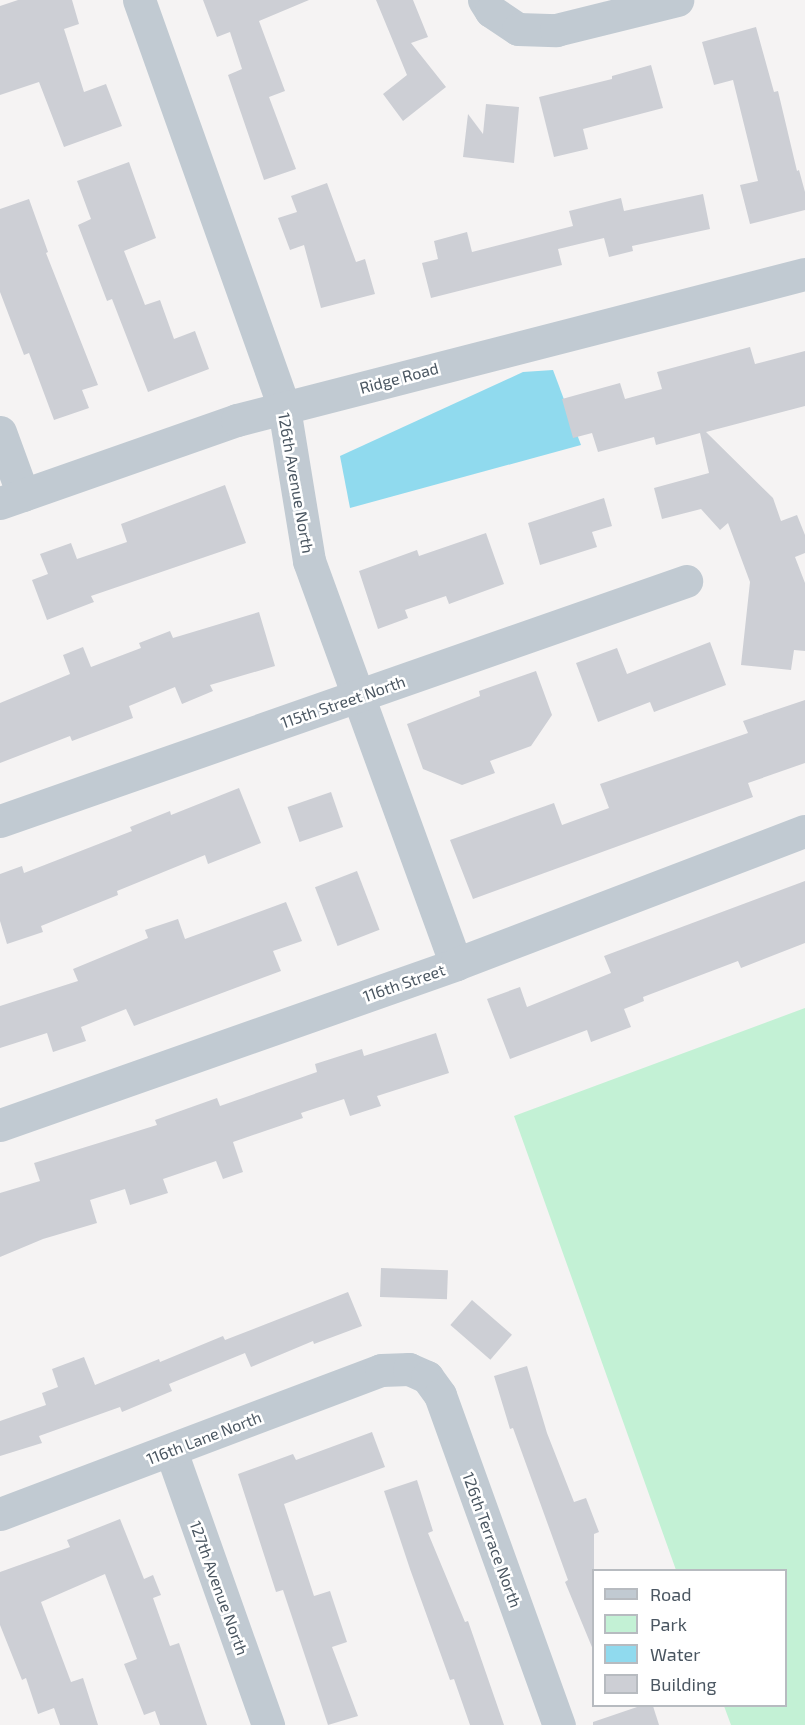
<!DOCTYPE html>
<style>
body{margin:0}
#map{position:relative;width:805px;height:1725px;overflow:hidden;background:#f5f3f3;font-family:"Exo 2",sans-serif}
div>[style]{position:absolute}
.green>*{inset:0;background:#c3f1d5}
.water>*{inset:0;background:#90daee}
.building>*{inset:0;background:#cdcfd5;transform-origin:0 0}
.minor>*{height:33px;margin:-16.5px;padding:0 16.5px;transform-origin:16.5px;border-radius:16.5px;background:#c1cad2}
span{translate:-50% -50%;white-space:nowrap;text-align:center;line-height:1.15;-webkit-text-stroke:5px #fff;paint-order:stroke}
.street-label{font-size:16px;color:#4a5661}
.legend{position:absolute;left:592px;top:1569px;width:195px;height:138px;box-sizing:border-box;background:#fff;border:2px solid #b7bbc0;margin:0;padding:8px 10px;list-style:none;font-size:18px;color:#4a5661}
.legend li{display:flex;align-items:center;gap:12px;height:30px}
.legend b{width:30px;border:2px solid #b7bbc0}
</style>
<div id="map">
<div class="green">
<i style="clip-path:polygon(805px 1008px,805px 1725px,731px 1725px,724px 1706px,786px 1706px,786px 1570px,676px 1570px,514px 1116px)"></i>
</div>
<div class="water">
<i style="clip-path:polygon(553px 370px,581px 445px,350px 508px,340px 456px,523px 372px)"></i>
</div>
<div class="building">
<i style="clip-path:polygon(18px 0,72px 0,79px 24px,64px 29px,84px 92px,106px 84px,122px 126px,64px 147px,39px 82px,0 95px,0 6px)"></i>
<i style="clip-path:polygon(203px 0,309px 0,259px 21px,285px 91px,269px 97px,296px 169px,264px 180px,228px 75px,242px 69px,230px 32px,217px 37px)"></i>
<i style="clip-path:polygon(376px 0,413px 0,428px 37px,411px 43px,446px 87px,403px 121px,383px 94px,407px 75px)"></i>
<i style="clip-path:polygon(756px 27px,774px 92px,778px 91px,797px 171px,799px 170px,805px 192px,805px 210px,750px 224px,740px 185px,758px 181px,733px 80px,714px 85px,702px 42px)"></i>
<i style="clip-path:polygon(651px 65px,663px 108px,583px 129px,588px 149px,554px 157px,539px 97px,612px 79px,612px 76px)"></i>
<i style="clip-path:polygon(486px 104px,519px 107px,514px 163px,463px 157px,468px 114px,483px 134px)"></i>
<i style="clip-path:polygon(129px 162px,156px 238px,124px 251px,145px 305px,160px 300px,174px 339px,195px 331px,209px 369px,148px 392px,112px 299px,107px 301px,78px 225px,91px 219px,77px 181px)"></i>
<i style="clip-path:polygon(327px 183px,356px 262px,365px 259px,375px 294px,321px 308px,304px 245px,290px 250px,278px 218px,297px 212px,291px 196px)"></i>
<i style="clip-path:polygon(703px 194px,710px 229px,632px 246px,633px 251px,609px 257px,604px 238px,558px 249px,562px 265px,431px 298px,422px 263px,438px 259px,434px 241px,467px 232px,472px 252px,573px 226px,569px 211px,621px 198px,624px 211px)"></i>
<i style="clip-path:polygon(29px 199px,48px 252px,46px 253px,98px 385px,82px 390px,89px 408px,54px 420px,29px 353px,24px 355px,0 292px,0 209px)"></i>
<i style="clip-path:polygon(750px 347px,755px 364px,805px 351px,805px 406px,706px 432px,773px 498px,781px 521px,797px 515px,805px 535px,805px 553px,795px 557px,805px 583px,805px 651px,794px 650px,791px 670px,741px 665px,750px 582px,728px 523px,720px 530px,701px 509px,662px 519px,654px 488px,709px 473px,700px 433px,656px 445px,654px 437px,598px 452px,592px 433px,573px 438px,562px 399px,620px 383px,625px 399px,662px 389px,657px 372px)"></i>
<i style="clip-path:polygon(225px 485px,246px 543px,91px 596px,94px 602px,47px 620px,32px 580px,48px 574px,40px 554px,71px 543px,77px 559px,127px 542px,121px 524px)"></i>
<i style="clip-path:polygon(604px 498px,612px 526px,592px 532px,597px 547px,540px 565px,528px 523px)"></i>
<i style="clip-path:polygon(486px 533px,504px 584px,449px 604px,446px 596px,405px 610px,408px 618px,378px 629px,359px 571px,417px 550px,419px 556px)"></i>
<i style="clip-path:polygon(259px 612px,275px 666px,210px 685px,213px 691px,182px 704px,175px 687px,129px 706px,133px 718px,72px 741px,70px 736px,0 763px,0 703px,70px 674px,63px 655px,83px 647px,91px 667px,141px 648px,139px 643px,170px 631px,173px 638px)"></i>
<i style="clip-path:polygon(710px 642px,726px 685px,654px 712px,650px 702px,598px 722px,576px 663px,617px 648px,627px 674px)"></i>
<i style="clip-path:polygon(536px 671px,552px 715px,531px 746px,490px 761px,495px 773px,462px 785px,423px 769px,407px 724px,480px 696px,479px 691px)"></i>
<i style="clip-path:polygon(805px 700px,805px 763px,748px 783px,753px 797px,473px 899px,450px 840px,554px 803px,562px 825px,609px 808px,600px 784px,748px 733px,743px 721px)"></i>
<i style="clip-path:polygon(239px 788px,261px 843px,208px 864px,205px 855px,117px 891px,118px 895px,41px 926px,43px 932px,7px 944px,0 921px,0 874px,22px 866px,24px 873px,132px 831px,130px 827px,170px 811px,171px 815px)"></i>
<i style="left:331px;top:792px;width:37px;height:46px;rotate:71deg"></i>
<i style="left:357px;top:871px;width:63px;height:45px;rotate:69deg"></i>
<i style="clip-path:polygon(805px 881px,805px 943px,741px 968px,738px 961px,643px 997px,644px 1001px,624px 1009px,631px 1027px,591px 1042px,587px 1030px,510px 1059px,487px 999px,520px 987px,527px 1007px,611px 973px,604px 956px)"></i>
<i style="clip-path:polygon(286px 902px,302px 941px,273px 951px,281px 971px,134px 1026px,126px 1009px,81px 1027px,86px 1041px,53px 1052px,47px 1033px,0 1048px,0 1006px,78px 981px,73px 969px,148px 938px,145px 930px,178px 919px,185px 939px)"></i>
<i style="clip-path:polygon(436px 1033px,449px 1073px,377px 1096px,381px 1106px,350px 1116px,344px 1099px,301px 1113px,303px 1118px,233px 1142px,243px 1172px,223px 1179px,216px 1161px,163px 1179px,168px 1193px,130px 1205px,125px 1189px,90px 1200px,97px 1223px,43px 1239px,0 1257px,0 1193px,40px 1181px,34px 1163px,157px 1125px,155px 1120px,217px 1098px,220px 1106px,317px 1072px,315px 1064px,362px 1049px,364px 1056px)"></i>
<i style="left:381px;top:1268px;width:67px;height:29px;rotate:2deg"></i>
<i style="clip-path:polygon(348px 1292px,362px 1326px,314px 1344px,313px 1341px,251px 1367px,245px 1353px,169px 1384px,172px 1391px,122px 1412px,120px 1407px,39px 1436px,42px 1443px,0 1456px,0 1421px,46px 1405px,42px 1393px,58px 1387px,52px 1369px,84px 1357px,95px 1385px,159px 1359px,160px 1362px,223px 1336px,225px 1340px)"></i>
<i style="left:472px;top:1300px;width:53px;height:33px;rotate:41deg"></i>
<i style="clip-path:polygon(527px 1366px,547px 1433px,574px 1502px,586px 1498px,599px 1532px,594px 1534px,594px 1652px,565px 1582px,568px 1580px,513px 1428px,510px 1429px,494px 1376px)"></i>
<i style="clip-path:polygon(372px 1432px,385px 1467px,284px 1504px,314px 1596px,330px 1591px,347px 1642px,332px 1647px,358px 1716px,328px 1725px,283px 1590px,276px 1592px,238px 1474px,293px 1454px,296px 1460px)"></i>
<i style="clip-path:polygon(417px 1480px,433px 1531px,428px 1533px,465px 1622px,468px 1621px,504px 1725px,470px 1725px,454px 1679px,450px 1680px,410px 1569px,384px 1491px)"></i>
<i style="clip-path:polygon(120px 1519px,144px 1579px,153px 1575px,161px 1595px,153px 1598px,170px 1646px,179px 1643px,207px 1725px,160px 1725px,155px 1711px,144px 1715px,124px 1664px,137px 1659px,105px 1574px,41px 1602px,71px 1682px,83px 1678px,98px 1725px,60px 1725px,54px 1708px,38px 1714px,26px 1678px,22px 1680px,0 1625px,0 1572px,70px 1547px,67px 1540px)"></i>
<i style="clip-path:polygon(640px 1706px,653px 1706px,659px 1725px,593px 1725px,593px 1722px)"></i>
</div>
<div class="minor">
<i style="left:139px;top:0;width:433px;rotate:70.4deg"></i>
<i style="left:284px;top:408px;width:155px;rotate:80.7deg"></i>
<i style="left:309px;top:561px;width:429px;rotate:70deg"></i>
<i style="left:484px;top:0;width:13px;rotate:58deg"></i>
<i style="left:491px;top:11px;width:32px;rotate:34deg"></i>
<i style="left:518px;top:29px;width:38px;rotate:2deg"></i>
<i style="left:556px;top:30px;width:125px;rotate:-13.9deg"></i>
<i style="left:0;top:432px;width:67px;rotate:69.9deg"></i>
<i style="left:0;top:503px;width:251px;rotate:-19.3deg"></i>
<i style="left:237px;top:420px;width:586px;rotate:-14.42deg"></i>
<i style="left:0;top:821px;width:727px;rotate:-19.28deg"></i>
<i style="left:0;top:1125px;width:484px;rotate:-19.4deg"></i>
<i style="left:456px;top:964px;width:373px;rotate:-20.9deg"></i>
<i style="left:171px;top:1451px;width:291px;rotate:70.5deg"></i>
<i style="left:0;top:1514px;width:407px;rotate:-20.7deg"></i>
<i style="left:381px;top:1370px;width:28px;rotate:-2deg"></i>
<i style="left:409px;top:1369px;width:20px;rotate:24deg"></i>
<i style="left:427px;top:1377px;width:22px;rotate:54deg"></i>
<i style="left:440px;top:1395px;width:351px;rotate:70.2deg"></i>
</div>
<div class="street-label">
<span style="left:399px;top:378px;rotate:-15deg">Ridge Road</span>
<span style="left:296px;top:483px;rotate:80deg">126th Avenue North</span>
<span style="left:343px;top:702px;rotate:-19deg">115th Street North</span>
<span style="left:404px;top:983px;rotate:-19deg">116th Street</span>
<span style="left:204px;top:1438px;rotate:-21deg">116th Lane North</span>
<span style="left:492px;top:1540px;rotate:70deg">126th Terrace North</span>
<span style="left:219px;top:1588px;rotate:70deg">127th Avenue North</span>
</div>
<ul class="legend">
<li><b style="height:8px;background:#c1cad2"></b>Road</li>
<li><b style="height:16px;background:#c3f1d5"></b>Park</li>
<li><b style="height:16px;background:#90daee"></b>Water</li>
<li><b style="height:16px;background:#cdcfd5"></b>Building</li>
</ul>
</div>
